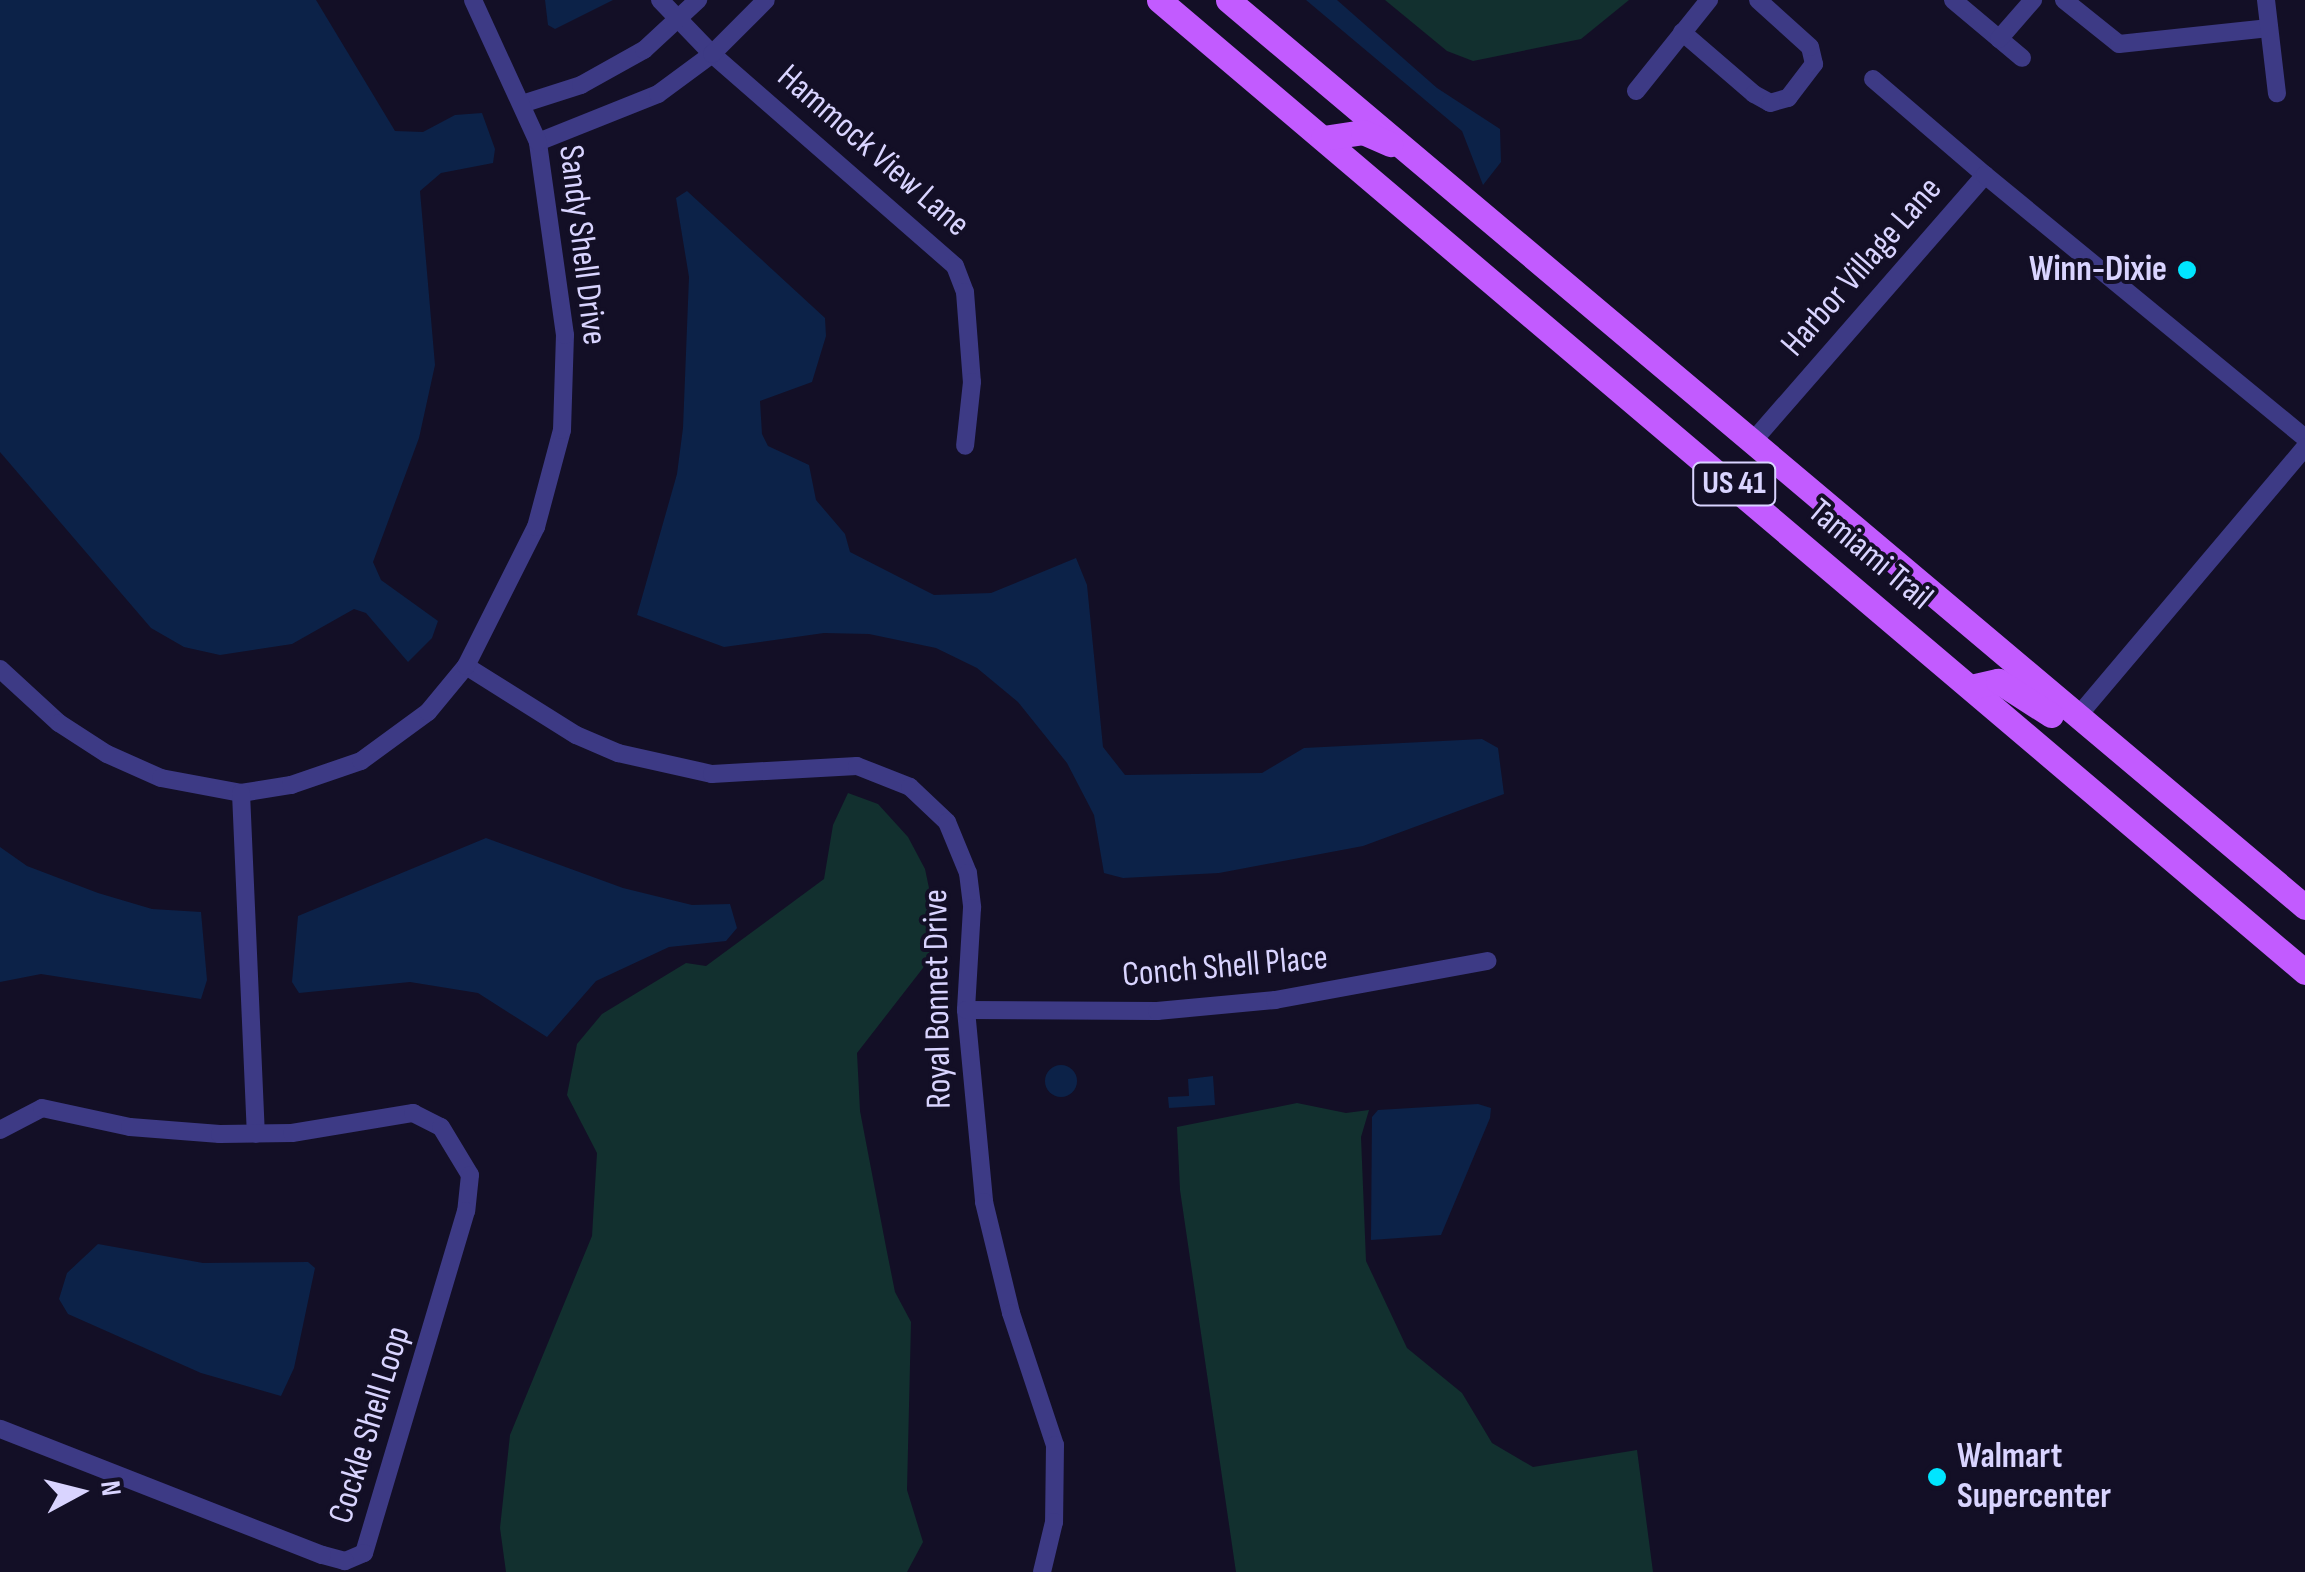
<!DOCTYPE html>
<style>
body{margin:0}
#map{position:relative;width:2305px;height:1572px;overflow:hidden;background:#130f26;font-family:"Sofia Sans Condensed",sans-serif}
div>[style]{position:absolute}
.green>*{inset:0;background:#12302f}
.water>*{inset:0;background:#0c2248}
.round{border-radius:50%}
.minor>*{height:18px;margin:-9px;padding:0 9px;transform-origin:9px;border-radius:9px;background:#3d3a85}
.primary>*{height:25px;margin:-12.5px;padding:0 12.5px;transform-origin:12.5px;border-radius:12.5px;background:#c25bff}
.dots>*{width:28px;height:28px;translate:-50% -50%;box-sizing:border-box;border:5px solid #130f26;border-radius:50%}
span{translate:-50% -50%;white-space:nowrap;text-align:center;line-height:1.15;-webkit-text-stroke:8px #130f26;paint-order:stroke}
.shield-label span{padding:2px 8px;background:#130f26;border:2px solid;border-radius:8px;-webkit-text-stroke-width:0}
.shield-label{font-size:32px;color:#d9d4ff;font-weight:700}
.street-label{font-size:35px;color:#d9d4ff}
.poi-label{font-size:35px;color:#d9d4ff;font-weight:700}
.right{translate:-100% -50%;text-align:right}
.left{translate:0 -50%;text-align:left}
.north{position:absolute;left:30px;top:1442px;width:100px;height:100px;-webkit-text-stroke:8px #130f26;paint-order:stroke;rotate:83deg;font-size:28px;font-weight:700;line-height:40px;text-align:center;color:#d9d4ff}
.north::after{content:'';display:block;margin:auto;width:35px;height:45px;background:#d9d4ff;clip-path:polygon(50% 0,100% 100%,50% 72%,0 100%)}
</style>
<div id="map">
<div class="green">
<i style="clip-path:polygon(1385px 0,1629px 0,1581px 39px,1473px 61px,1447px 51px)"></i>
<i style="clip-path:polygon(848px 793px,878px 804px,908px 837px,925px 869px,938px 931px,923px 968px,857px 1053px,860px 1111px,886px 1247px,895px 1292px,911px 1322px,907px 1490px,923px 1542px,907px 1572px,506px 1572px,500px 1528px,510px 1435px,592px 1236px,597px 1153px,567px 1095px,577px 1044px,602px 1014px,686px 963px,706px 966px,824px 879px,833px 825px)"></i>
<i style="clip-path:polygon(1297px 1103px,1346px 1113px,1369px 1110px,1361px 1137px,1366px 1261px,1407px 1348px,1462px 1393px,1492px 1443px,1533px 1467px,1637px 1450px,1653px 1572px,1236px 1572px,1180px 1190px,1177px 1127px)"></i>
</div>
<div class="water">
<i style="clip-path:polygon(0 0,316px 0,395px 131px,423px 132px,455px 115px,482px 113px,495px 149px,493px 163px,441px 173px,420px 191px,435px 365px,419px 438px,373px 562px,381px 580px,438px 621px,432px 638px,408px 662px,366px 613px,354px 609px,292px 644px,220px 655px,184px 647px,151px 628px,0 452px)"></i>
<i style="clip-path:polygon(545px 0,613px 0,555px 29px,548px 25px)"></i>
<i style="clip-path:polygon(1306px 0,1337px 0,1437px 88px,1500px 129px,1501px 162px,1483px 185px,1462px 131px)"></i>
<i style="clip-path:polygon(687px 191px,825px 318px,826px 336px,812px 382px,760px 401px,762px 434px,768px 446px,809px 465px,816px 500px,845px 534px,850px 552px,934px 595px,991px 593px,1076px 558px,1087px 585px,1103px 747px,1125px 775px,1262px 773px,1304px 748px,1482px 739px,1498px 748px,1504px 794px,1363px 846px,1219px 873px,1123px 878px,1104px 873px,1094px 815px,1067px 763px,1018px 702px,977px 668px,936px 648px,869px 634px,824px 633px,724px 647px,637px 615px,677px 474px,683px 428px,689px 277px,676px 198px)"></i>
<i style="clip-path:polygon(486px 838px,623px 888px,692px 905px,730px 904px,737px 928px,726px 941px,669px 947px,596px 981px,547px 1037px,478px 993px,410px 982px,299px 993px,292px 982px,298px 916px)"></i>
<i style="clip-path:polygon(0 847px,27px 866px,98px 893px,152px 909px,201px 912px,207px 980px,201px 999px,41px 974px,0 982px)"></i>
<i class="round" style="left:1045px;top:1065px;width:32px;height:32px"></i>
<i style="clip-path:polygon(1213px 1076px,1215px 1105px,1169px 1108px,1168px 1097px,1189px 1096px,1188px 1079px)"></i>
<i style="clip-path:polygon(1478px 1104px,1491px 1108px,1490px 1118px,1441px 1235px,1371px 1240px,1372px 1117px,1378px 1110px)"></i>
<i style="clip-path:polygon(98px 1244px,203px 1263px,308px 1262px,315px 1268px,294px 1368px,281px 1396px,201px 1373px,68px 1314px,59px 1299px,67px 1273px)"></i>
</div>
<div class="minor">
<i style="left:660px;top:0;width:75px;rotate:46.1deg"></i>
<i style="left:712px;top:54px;width:322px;rotate:41.1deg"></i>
<i style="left:955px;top:266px;width:28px;rotate:69deg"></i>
<i style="left:965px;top:292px;width:90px;rotate:85.6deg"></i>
<i style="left:972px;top:382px;width:64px;rotate:96.2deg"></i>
<i style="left:1953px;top:0;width:90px;rotate:40deg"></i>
<i style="left:2064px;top:0;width:70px;rotate:38.7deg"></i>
<i style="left:2119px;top:44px;width:151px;rotate:-6.1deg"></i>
<i style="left:2266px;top:0;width:94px;rotate:83.3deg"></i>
<i style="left:1682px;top:32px;width:95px;rotate:40.7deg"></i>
<i style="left:1754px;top:94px;width:18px;rotate:29deg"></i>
<i style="left:1770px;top:103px;width:19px;rotate:-16deg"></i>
<i style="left:1788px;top:98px;width:43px;rotate:-52.6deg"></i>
<i style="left:1814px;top:64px;width:17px;rotate:-103deg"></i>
<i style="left:1810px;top:47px;width:70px;rotate:-137.9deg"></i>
<i style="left:1999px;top:39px;width:52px;rotate:-48.9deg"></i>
<i style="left:1873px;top:79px;width:148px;rotate:40.6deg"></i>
<i style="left:1636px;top:91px;width:117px;rotate:-51.3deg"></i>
<i style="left:525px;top:103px;width:59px;rotate:-17.8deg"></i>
<i style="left:581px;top:85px;width:72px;rotate:-29.1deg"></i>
<i style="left:644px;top:50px;width:74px;rotate:-42.8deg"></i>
<i style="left:538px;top:142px;width:129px;rotate:-21.8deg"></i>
<i style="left:658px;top:94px;width:67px;rotate:-36.5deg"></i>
<i style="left:712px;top:54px;width:76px;rotate:-45deg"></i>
<i style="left:1753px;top:441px;width:353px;rotate:-48.9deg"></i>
<i style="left:1985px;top:175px;width:414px;rotate:39.4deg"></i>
<i style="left:466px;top:666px;width:130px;rotate:32.1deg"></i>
<i style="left:576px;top:735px;width:46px;rotate:23.2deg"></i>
<i style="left:618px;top:753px;width:96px;rotate:12.6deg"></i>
<i style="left:712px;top:774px;width:145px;rotate:-3.2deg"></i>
<i style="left:857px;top:766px;width:57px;rotate:21.6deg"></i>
<i style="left:910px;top:787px;width:51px;rotate:43.4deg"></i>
<i style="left:947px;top:822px;width:55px;rotate:67.6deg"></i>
<i style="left:968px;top:873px;width:35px;rotate:83deg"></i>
<i style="left:972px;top:908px;width:102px;rotate:93.4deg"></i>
<i style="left:966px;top:1010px;width:193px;rotate:84.6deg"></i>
<i style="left:984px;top:1202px;width:114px;rotate:76.3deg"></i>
<i style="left:1011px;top:1313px;width:139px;rotate:71.6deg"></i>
<i style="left:1055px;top:1445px;width:77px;rotate:90.7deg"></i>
<i style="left:1054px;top:1522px;width:51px;rotate:103.5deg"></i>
<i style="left:0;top:669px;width:80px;rotate:42.5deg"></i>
<i style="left:59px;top:723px;width:57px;rotate:32.9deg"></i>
<i style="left:107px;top:754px;width:59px;rotate:24deg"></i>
<i style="left:161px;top:778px;width:81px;rotate:10.6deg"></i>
<i style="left:241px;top:793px;width:51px;rotate:-9.1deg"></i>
<i style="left:291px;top:785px;width:74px;rotate:-18.9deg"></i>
<i style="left:361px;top:761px;width:83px;rotate:-36.2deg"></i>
<i style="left:428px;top:712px;width:60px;rotate:-50.4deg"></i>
<i style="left:466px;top:666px;width:156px;rotate:-63.3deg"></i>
<i style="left:536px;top:527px;width:100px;rotate:-75deg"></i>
<i style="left:562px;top:430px;width:95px;rotate:-88.2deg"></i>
<i style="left:565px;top:335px;width:195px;rotate:-98deg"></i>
<i style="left:538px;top:142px;width:156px;rotate:-114.6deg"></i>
<i style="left:2078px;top:716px;width:352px;rotate:-49.8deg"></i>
<i style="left:241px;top:793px;width:341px;rotate:87.5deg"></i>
<i style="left:966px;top:1010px;width:191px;rotate:0.3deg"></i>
<i style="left:1157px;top:1011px;width:119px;rotate:-5.3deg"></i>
<i style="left:1275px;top:1000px;width:216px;rotate:-10.4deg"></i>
<i style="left:0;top:1130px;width:47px;rotate:-27.6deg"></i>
<i style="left:42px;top:1108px;width:90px;rotate:12.2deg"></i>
<i style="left:130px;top:1127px;width:90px;rotate:4.4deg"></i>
<i style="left:220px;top:1134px;width:72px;rotate:-0.8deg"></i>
<i style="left:292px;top:1133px;width:123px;rotate:-9.4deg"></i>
<i style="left:413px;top:1113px;width:31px;rotate:27deg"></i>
<i style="left:441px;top:1127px;width:56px;rotate:58.9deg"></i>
<i style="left:470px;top:1175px;width:36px;rotate:96deg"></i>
<i style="left:466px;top:1211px;width:357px;rotate:106.6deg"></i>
<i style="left:364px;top:1553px;width:21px;rotate:157deg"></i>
<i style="left:345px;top:1561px;width:24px;rotate:-165deg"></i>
<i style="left:322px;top:1555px;width:346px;rotate:-158.6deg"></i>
</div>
<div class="primary">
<i style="left:1159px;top:0;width:1503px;rotate:40.3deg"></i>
<i style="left:1228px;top:0;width:1408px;rotate:40.1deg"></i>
<i style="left:1323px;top:138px;width:40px;rotate:-8.5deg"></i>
<i style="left:1363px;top:132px;width:30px;rotate:24deg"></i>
<i style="left:1971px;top:687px;width:28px;rotate:-13deg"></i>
<i style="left:1998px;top:681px;width:63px;rotate:32.7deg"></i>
</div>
<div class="dots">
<i style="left:2187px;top:270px;background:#00e5ff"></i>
<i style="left:1937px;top:1477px;background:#00e5ff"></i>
</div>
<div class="shield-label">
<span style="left:1734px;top:484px">US 41</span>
</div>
<div class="street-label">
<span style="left:873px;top:151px;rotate:41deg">Hammock View Lane</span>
<span style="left:582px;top:245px;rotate:83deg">Sandy Shell Drive</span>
<span style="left:1862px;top:267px;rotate:-49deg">Harbor Village Lane</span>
<span style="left:1870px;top:555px;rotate:40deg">Tamiami Trail</span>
<span style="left:1225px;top:967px;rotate:-5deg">Conch Shell Place</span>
<span style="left:938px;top:999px;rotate:-91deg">Royal Bonnet Drive</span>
<span style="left:370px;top:1425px;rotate:-73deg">Cockle Shell Loop</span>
</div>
<div class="poi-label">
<span class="right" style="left:2167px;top:270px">Winn-Dixie</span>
<span class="left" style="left:1957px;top:1477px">Walmart<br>Supercenter</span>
</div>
<div class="north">N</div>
</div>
